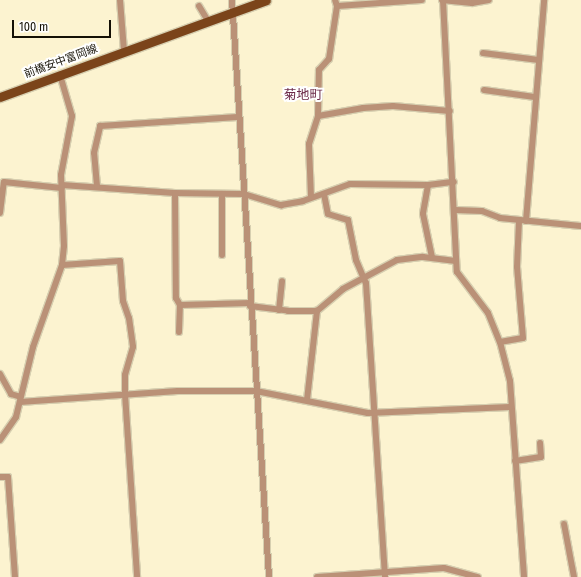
<!DOCTYPE html>
<meta charset="utf-8">
<style>
body{margin:0}
#map{position:relative;width:581px;height:577px;overflow:hidden;background:#fcf3d0;font-family:"Fira Sans Condensed","Noto Sans JP",sans-serif}
div>[style]{position:absolute}
.roads{filter:drop-shadow(1px 0 #d7cfb0) drop-shadow(-1px 0 #d7cfb0) drop-shadow(0 1px #d7cfb0) drop-shadow(0 -1px #d7cfb0)}
.street>*{height:6px;margin:-3px;padding:0 3px;transform-origin:3px;border-radius:3px;background:#ba9177}
.primary>*{height:9px;margin:-4.5px;padding:0 4.5px;transform-origin:4.5px;border-radius:4.5px;background:#7b441a}
span{translate:-50% -50%;white-space:nowrap;text-align:center;line-height:1.15;-webkit-text-stroke:4px #fff;paint-order:stroke}
.street-label{font-size:11px;color:#141005}
.quarter-label{font-size:13px;color:#6d2c4a}
.scale{position:absolute;left:12px;top:20px;width:99px;height:18px;box-sizing:border-box;border:2px solid #141005;border-top:0;padding-left:5px;font-size:12px;line-height:14px;white-space:nowrap;color:#141005;-webkit-text-stroke:3px #fff;paint-order:stroke}
</style>
<div id="map">
<div class="roads">
<div class="street">
<i style="left:120px;top:0;width:51px;rotate:85.5deg"></i>
<i style="left:232px;top:0;width:578px;rotate:86.33deg"></i>
<i style="left:442px;top:0;width:30px;rotate:6deg"></i>
<i style="left:472px;top:3px;width:17px;rotate:-10deg"></i>
<i style="left:443px;top:0;width:272px;rotate:87.1deg"></i>
<i style="left:457px;top:272px;width:51px;rotate:52.9deg"></i>
<i style="left:488px;top:313px;width:31px;rotate:68deg"></i>
<i style="left:500px;top:342px;width:40px;rotate:75.6deg"></i>
<i style="left:510px;top:381px;width:196px;rotate:85.9deg"></i>
<i style="left:199px;top:6px;width:17px;rotate:59deg"></i>
<i style="left:337px;top:6px;width:85px;rotate:-4deg"></i>
<i style="left:483px;top:53px;width:56px;rotate:7.1deg"></i>
<i style="left:484px;top:90px;width:51px;rotate:7.8deg"></i>
<i style="left:318px;top:116px;width:46px;rotate:-10.1deg"></i>
<i style="left:363px;top:108px;width:30px;rotate:-4deg"></i>
<i style="left:393px;top:106px;width:57px;rotate:5deg"></i>
<i style="left:62px;top:185px;width:113px;rotate:4deg"></i>
<i style="left:175px;top:193px;width:69px;rotate:0.8deg"></i>
<i style="left:244px;top:194px;width:39px;rotate:17deg"></i>
<i style="left:281px;top:205px;width:22px;rotate:-10deg"></i>
<i style="left:303px;top:201px;width:50px;rotate:-19.9deg"></i>
<i style="left:350px;top:184px;width:78px;rotate:0.7deg"></i>
<i style="left:428px;top:185px;width:26px;rotate:-7deg"></i>
<i style="left:428px;top:185px;width:29px;rotate:100deg"></i>
<i style="left:423px;top:214px;width:44px;rotate:78.2deg"></i>
<i style="left:97px;top:186px;width:33px;rotate:-95deg"></i>
<i style="left:94px;top:153px;width:28px;rotate:-77deg"></i>
<i style="left:100px;top:126px;width:138px;rotate:-3.7deg"></i>
<i style="left:175px;top:193px;width:105px;rotate:89.5deg"></i>
<i style="left:176px;top:298px;width:8px;rotate:60deg"></i>
<i style="left:324px;top:194px;width:20px;rotate:79deg"></i>
<i style="left:328px;top:214px;width:21px;rotate:17deg"></i>
<i style="left:348px;top:220px;width:41px;rotate:78.7deg"></i>
<i style="left:356px;top:260px;width:25px;rotate:67deg"></i>
<i style="left:366px;top:283px;width:295px;rotate:86.3deg"></i>
<i style="left:311px;top:197px;width:53px;rotate:-92.2deg"></i>
<i style="left:309px;top:144px;width:29px;rotate:-72deg"></i>
<i style="left:318px;top:116px;width:46px;rotate:-88.8deg"></i>
<i style="left:319px;top:70px;width:15px;rotate:-48deg"></i>
<i style="left:329px;top:59px;width:54px;rotate:-81.4deg"></i>
<i style="left:337px;top:6px;width:6px;rotate:-108deg"></i>
<i style="left:455px;top:210px;width:27px;rotate:2deg"></i>
<i style="left:482px;top:211px;width:19px;rotate:21deg"></i>
<i style="left:500px;top:218px;width:81px;rotate:5.6deg"></i>
<i style="left:0;top:213px;width:31px;rotate:-83deg"></i>
<i style="left:4px;top:182px;width:58px;rotate:5.9deg"></i>
<i style="left:526px;top:221px;width:222px;rotate:-85.3deg"></i>
<i style="left:222px;top:255px;width:61px;rotate:-90deg"></i>
<i style="left:62px;top:265px;width:58px;rotate:-3.9deg"></i>
<i style="left:120px;top:261px;width:40px;rotate:85.7deg"></i>
<i style="left:123px;top:301px;width:18px;rotate:71deg"></i>
<i style="left:129px;top:318px;width:29px;rotate:82deg"></i>
<i style="left:133px;top:347px;width:29px;rotate:106deg"></i>
<i style="left:125px;top:375px;width:19px;rotate:90deg"></i>
<i style="left:125px;top:394px;width:183px;rotate:86.2deg"></i>
<i style="left:250px;top:306px;width:38px;rotate:7deg"></i>
<i style="left:288px;top:311px;width:29px"></i>
<i style="left:317px;top:311px;width:34px;rotate:-40deg"></i>
<i style="left:343px;top:289px;width:61px;rotate:-28.2deg"></i>
<i style="left:397px;top:260px;width:26px;rotate:-7deg"></i>
<i style="left:423px;top:257px;width:33px;rotate:7deg"></i>
<i style="left:279px;top:310px;width:29px;rotate:-84deg"></i>
<i style="left:179px;top:332px;width:27px;rotate:-88deg"></i>
<i style="left:180px;top:305px;width:70px;rotate:-1.6deg"></i>
<i style="left:500px;top:342px;width:23px;rotate:-10deg"></i>
<i style="left:523px;top:338px;width:71px;rotate:-94.8deg"></i>
<i style="left:517px;top:267px;width:46px;rotate:-87.5deg"></i>
<i style="left:0;top:374px;width:23px;rotate:61deg"></i>
<i style="left:11px;top:394px;width:10px;rotate:17deg"></i>
<i style="left:307px;top:400px;width:90px;rotate:-83.6deg"></i>
<i style="left:20px;top:402px;width:158px;rotate:-4deg"></i>
<i style="left:178px;top:391px;width:78px"></i>
<i style="left:256px;top:391px;width:114px;rotate:11.1deg"></i>
<i style="left:368px;top:413px;width:142px;rotate:-2.4deg"></i>
<i style="left:0;top:440px;width:28px;rotate:-55deg"></i>
<i style="left:16px;top:417px;width:72px;rotate:-76.3deg"></i>
<i style="left:33px;top:347px;width:87px;rotate:-70.5deg"></i>
<i style="left:62px;top:265px;width:19px;rotate:-84deg"></i>
<i style="left:64px;top:246px;width:71px;rotate:-92.4deg"></i>
<i style="left:61px;top:175px;width:60px;rotate:-79.4deg"></i>
<i style="left:72px;top:116px;width:43px;rotate:-106.3deg"></i>
<i style="left:515px;top:461px;width:26px;rotate:-9deg"></i>
<i style="left:541px;top:457px;width:14px;rotate:-94deg"></i>
<i style="left:0;top:477px;width:8px"></i>
<i style="left:8px;top:477px;width:100px;rotate:86deg"></i>
<i style="left:564px;top:524px;width:54px;rotate:79.3deg"></i>
<i style="left:317px;top:577px;width:127px;rotate:-4.1deg"></i>
<i style="left:444px;top:568px;width:35px;rotate:15deg"></i>
</div>
<div class="primary">
<i style="left:0;top:97px;width:283px;rotate:-20deg"></i>
</div>
</div>
<div class="street-label">
<span style="left:61px;top:62px;rotate:-20deg">前橋安中富岡線</span>
</div>
<div class="quarter-label">
<span style="left:303px;top:95px">菊地町</span>
</div>
<div class="scale">100 m</div>
</div>
